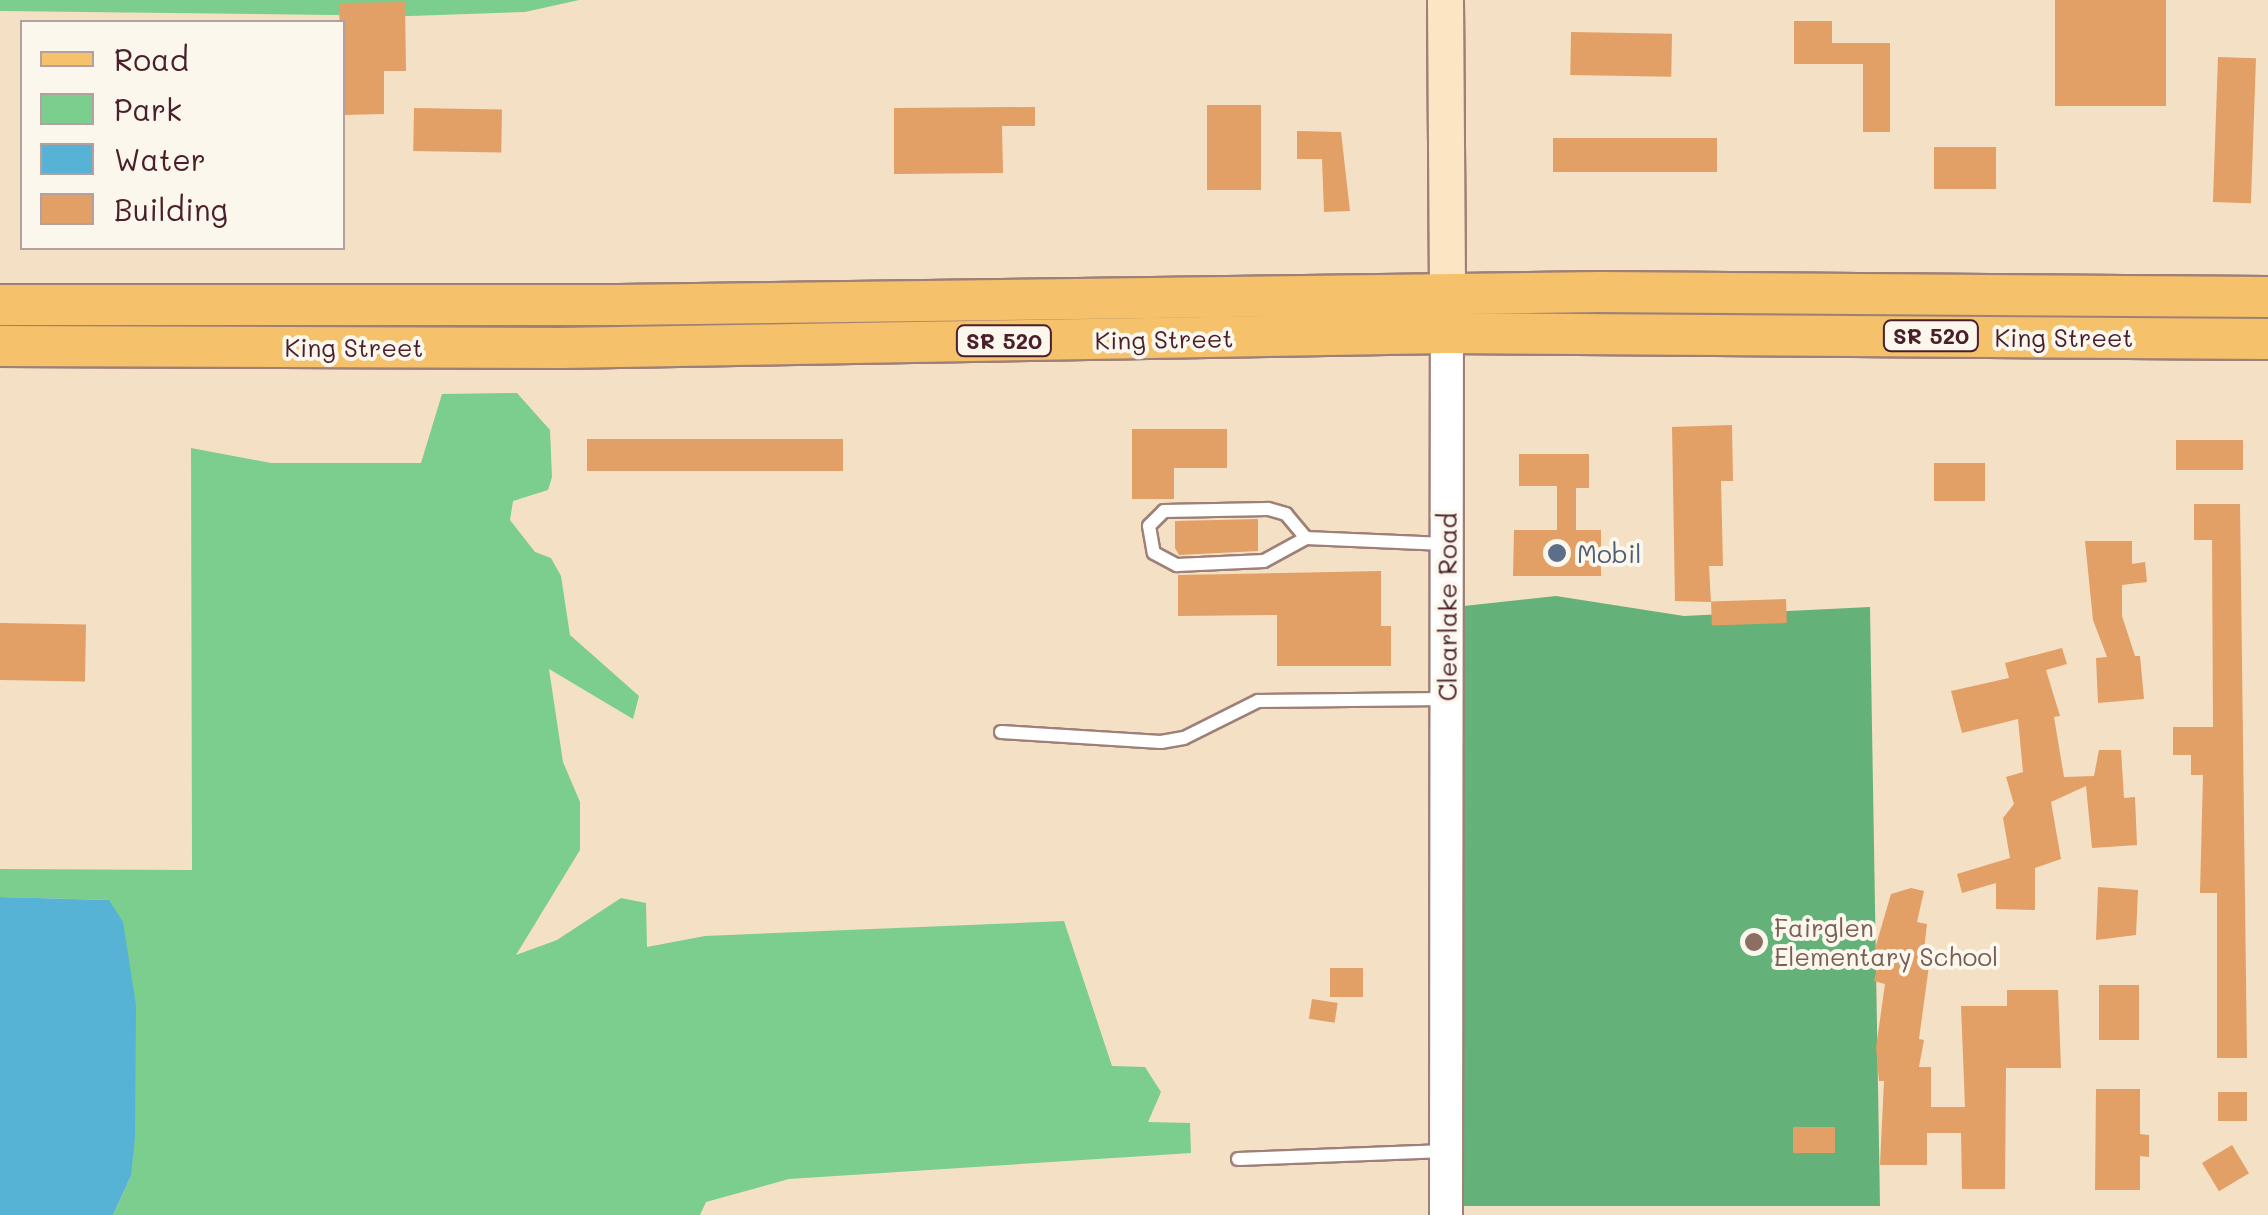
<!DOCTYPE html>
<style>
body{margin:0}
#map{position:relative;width:2268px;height:1215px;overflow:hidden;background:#f4e0c4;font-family:Mali,sans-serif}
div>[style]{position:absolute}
.green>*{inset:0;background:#7cce8f}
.forest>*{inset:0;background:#65b17a}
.water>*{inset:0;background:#57b3d5}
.building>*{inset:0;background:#e29f66;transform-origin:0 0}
.roads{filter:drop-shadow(2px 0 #9f8078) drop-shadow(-2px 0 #9f8078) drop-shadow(0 2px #9f8078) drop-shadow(0 -2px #9f8078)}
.service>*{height:12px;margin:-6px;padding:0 6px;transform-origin:6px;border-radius:6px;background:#fff}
.tertiary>*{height:32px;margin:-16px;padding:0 16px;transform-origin:16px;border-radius:16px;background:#fff}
.secondary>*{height:35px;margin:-17.5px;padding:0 17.5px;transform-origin:17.5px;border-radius:17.5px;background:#fbe6c4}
.primary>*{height:40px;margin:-20px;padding:0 20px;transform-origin:20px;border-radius:20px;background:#f5c16b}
.dots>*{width:28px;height:28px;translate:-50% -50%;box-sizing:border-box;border:5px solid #fbf7ec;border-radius:50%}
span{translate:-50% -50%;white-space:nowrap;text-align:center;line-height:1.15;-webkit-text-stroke:8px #fbf7ec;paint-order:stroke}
.shield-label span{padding:2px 8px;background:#fbf7ec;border:2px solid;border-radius:8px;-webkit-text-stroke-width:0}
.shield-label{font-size:22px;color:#4a1f2b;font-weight:700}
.street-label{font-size:25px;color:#4a1f2b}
.service-label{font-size:25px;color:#4e5e75}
.left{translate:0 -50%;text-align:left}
.education-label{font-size:25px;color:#785e54}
.legend{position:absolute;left:20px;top:20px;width:325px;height:230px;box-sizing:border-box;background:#fbf7ec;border:2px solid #b4a19f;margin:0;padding:12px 18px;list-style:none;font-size:30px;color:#4a1f2b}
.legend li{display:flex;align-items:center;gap:20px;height:50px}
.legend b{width:50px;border:2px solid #b4a19f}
</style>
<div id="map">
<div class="green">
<i style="clip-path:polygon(0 0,579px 0,525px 12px,410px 16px,0 11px)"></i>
<i style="clip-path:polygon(517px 393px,550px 430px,552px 477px,548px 490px,513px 501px,510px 520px,535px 552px,551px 558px,561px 576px,570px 635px,639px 696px,633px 719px,549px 669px,563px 762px,580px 802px,580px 850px,516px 955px,557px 940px,621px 898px,646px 903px,647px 947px,705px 936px,1064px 921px,1112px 1066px,1145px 1067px,1161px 1092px,1148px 1122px,1190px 1123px,1191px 1153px,789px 1179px,706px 1202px,700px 1215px,113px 1215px,131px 1176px,109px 900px,0 897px,0 869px,192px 870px,191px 448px,271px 463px,421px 463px,442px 394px)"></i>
</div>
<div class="forest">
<i style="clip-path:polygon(1556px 596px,1684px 616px,1870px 607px,1880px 1206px,1457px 1206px,1464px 606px)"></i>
</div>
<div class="water">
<i style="clip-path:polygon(0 897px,109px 900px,123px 922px,136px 1005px,135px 1137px,131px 1176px,113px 1215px,0 1215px)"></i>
</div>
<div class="building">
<i style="left:2055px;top:0;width:111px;height:106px"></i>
<i style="clip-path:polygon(405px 2px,406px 71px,384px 71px,384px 114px,342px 115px,339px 3px)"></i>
<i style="clip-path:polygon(1794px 21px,1832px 21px,1832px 43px,1890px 43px,1890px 132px,1863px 132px,1863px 64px,1794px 64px)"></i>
<i style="left:1571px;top:32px;width:101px;height:43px;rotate:1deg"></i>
<i style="left:2218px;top:57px;width:38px;height:145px;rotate:2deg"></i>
<i style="left:1207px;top:105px;width:54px;height:85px"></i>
<i style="clip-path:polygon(1035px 107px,1035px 126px,1002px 126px,1003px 173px,894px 174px,894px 108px)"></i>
<i style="left:414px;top:108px;width:88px;height:43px;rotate:1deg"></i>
<i style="clip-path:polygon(1297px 131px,1341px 132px,1350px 211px,1324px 212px,1322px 159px,1297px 159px)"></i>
<i style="left:1553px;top:138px;width:164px;height:34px"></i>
<i style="left:1934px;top:147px;width:62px;height:42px"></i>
<i style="clip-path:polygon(1732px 425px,1733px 481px,1721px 481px,1723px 566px,1709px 566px,1711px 602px,1675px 601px,1672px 427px)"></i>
<i style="clip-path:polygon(1132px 429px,1227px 429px,1227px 468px,1174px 468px,1174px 499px,1132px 499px)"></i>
<i style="left:843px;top:439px;width:32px;height:256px;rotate:90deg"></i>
<i style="left:2176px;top:440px;width:67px;height:30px"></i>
<i style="clip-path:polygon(1519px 454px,1589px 454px,1589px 488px,1576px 488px,1576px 530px,1601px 530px,1601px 576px,1513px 576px,1514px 530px,1557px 530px,1557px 486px,1519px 486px)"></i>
<i style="left:1934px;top:463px;width:51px;height:38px"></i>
<i style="clip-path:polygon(2194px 504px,2240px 504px,2247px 1058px,2217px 1058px,2217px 893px,2200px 893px,2203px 775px,2191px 775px,2191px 755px,2173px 755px,2173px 727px,2213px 727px,2212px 540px,2194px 540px)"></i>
<i style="clip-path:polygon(1258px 519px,1258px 551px,1179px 555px,1175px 548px,1175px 521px)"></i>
<i style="clip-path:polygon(2085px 541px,2132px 541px,2132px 564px,2145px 562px,2147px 582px,2122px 585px,2122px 616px,2135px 656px,2140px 656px,2144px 699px,2098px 703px,2096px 658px,2107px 657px,2093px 620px)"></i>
<i style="clip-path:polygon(1381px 571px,1381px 626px,1391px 626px,1391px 666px,1277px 666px,1277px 615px,1178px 616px,1178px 575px)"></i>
<i style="left:1786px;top:599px;width:24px;height:75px;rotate:88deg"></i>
<i style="left:0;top:623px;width:86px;height:57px;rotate:1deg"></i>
<i style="clip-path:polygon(2062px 648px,2067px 664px,2046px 670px,2060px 716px,2054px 717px,2064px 777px,2094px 776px,2099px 750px,2121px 750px,2124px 798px,2135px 797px,2137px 845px,2092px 848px,2086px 786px,2051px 802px,2061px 859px,2035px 868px,2035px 910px,1996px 909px,1996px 883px,1962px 893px,1957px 874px,2010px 858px,2003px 818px,2014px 804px,2006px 777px,2023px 772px,2018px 719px,1962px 733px,1951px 691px,2009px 678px,2005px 663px)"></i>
<i style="clip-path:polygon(2098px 887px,2138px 890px,2136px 935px,2096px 940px)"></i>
<i style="clip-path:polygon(1911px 888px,1924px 891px,1917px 922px,1927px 924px,1924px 950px,1931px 951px,1919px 1039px,1924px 1040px,1919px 1067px,1931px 1067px,1931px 1107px,1965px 1107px,1961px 1006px,2007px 1006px,2007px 990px,2058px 990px,2061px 1068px,2006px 1068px,2005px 1189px,1962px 1189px,1961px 1133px,1927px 1133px,1927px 1165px,1880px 1165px,1884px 1081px,1879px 1081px,1876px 1048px,1885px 984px,1874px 981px,1879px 960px,1872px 959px,1891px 894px)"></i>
<i style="left:1330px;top:968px;width:33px;height:29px"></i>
<i style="left:2099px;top:985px;width:40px;height:55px"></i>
<i style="left:1312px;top:999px;width:26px;height:20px;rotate:9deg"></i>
<i style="clip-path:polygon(2096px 1089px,2140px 1089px,2140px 1134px,2149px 1135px,2149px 1157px,2140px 1156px,2140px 1190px,2095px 1190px)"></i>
<i style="left:2218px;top:1092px;width:29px;height:29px"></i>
<i style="left:1793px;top:1127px;width:42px;height:26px"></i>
<i style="left:2232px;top:1145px;width:33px;height:35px;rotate:59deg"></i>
</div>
<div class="roads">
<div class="service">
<i style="left:1306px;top:538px;width:31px;rotate:-130deg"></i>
<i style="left:1286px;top:514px;width:19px;rotate:-164deg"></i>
<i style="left:1268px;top:509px;width:104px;rotate:178.9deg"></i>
<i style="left:1164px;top:511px;width:21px;rotate:135deg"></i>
<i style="left:1149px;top:526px;width:27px;rotate:80deg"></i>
<i style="left:1154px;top:553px;width:26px;rotate:28deg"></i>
<i style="left:1177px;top:565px;width:87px;rotate:-2.6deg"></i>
<i style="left:1264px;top:561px;width:48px;rotate:-28.7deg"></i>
<i style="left:1306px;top:538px;width:139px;rotate:2.5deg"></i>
<i style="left:1001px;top:732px;width:160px;rotate:3.6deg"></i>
<i style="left:1161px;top:742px;width:23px;rotate:-10deg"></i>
<i style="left:1184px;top:738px;width:83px;rotate:-26.6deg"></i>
<i style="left:1258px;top:701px;width:185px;rotate:-0.6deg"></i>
<i style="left:1238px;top:1159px;width:208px;rotate:-2.2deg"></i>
</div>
<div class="tertiary">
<i style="left:1446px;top:1215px;width:882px;rotate:-89.94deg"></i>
</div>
<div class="secondary">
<i style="left:1445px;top:0;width:319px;rotate:89.6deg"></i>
</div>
<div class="primary">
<i style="left:0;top:305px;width:618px"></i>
<i style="left:618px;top:305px;width:982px;rotate:-0.76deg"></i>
<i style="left:1600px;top:292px;width:668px;rotate:0.43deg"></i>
<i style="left:0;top:346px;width:561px;rotate:0.2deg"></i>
<i style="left:561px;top:348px;width:886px;rotate:-0.97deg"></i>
<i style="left:1447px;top:333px;width:821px;rotate:0.42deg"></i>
</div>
</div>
<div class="dots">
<i style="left:1557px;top:553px;background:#5c6f8a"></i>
<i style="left:1754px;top:942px;background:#8d6e63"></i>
</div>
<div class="shield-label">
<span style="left:1931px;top:336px">SR 520</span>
<span style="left:1004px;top:341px">SR 520</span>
</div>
<div class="street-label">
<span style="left:2064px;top:337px">King Street</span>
<span style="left:1164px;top:339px;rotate:-1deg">King Street</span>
<span style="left:354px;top:347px">King Street</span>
<span style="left:1447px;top:607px;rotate:-90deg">Clearlake Road</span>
</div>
<div class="service-label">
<span class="left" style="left:1577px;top:553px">Mobil</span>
</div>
<div class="education-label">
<span class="left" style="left:1774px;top:942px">Fairglen<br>Elementary School</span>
</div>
<ul class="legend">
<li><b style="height:12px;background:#f5c16b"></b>Road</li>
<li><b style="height:28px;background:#7cce8f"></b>Park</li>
<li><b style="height:28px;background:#57b3d5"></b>Water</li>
<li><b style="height:28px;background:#e29f66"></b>Building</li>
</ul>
</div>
